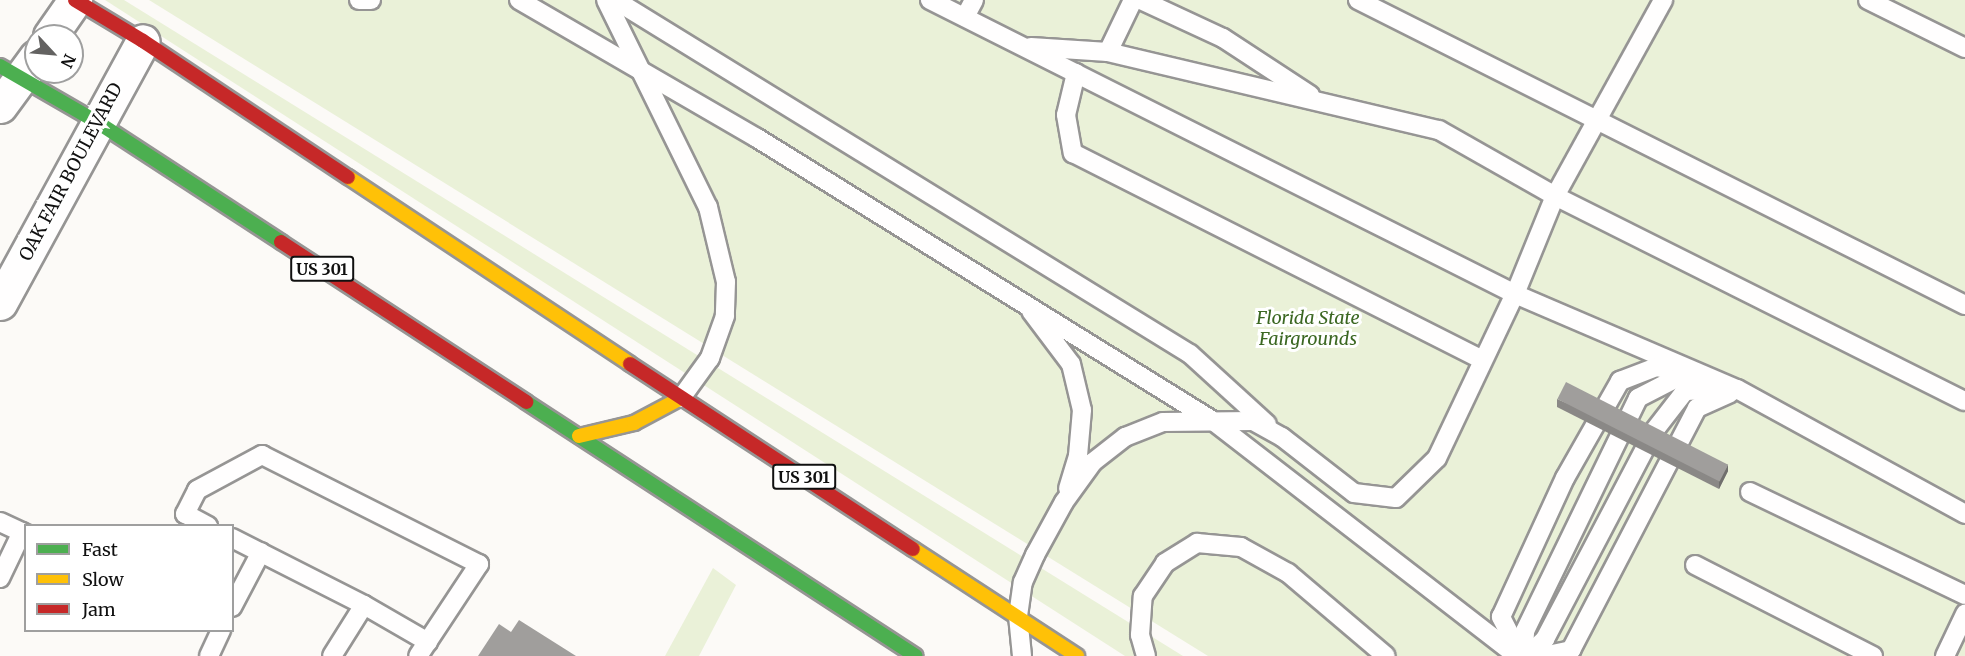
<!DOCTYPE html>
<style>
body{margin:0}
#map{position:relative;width:1965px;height:656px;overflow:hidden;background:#fcfaf7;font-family:Merriweather,serif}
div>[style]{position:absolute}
.green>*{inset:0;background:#eaf1d8}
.roads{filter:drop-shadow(2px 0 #969594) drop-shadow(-2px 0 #969594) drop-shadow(0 2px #969594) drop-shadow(0 -2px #969594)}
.lane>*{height:18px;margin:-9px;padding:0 9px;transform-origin:9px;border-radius:9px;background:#fffefe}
.street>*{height:33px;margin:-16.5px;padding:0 16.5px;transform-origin:16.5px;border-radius:16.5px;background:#fffefe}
.fast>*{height:14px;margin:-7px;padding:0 7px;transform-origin:7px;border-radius:7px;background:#4caf50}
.slow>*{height:14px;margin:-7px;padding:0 7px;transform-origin:7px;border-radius:7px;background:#ffc107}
.jam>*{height:14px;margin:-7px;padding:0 7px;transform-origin:7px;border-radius:7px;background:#c62828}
.wall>*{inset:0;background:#8a8886}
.shaded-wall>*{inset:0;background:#706f6d}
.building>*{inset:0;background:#a09e9c;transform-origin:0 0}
span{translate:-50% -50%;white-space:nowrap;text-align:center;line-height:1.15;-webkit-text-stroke:6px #fff;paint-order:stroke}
.shield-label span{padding:2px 4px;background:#fff;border:2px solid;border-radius:4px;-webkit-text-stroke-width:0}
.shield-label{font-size:16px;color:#101010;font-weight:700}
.street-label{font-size:18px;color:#101010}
.park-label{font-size:18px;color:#3b6722;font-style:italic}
.legend{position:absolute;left:24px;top:524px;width:210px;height:108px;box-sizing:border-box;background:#fff;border:2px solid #9f9f9f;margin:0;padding:8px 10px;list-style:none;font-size:18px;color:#101010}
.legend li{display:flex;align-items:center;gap:12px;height:30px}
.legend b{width:30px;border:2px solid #9f9f9f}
.north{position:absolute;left:24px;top:24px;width:60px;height:60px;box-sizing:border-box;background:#fff;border:2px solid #9f9f9f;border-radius:50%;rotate:116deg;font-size:16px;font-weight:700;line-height:24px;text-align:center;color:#101010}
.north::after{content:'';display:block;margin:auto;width:21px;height:27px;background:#636261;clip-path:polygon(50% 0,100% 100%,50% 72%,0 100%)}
</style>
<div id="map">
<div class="green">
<i style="clip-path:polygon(105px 0,124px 0,1183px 656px,1125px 656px)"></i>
<i style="clip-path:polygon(149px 0,1965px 0,1965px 656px,1208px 656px)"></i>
<i style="clip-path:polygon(713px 568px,736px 585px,699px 656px,665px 656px)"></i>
</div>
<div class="roads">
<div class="lane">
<i style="left:359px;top:0;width:12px"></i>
<i style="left:519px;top:0;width:275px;rotate:30.1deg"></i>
<i style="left:757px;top:138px;width:537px;rotate:31.82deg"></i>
<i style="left:1213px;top:421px;width:384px;rotate:37.7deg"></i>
<i style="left:606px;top:0;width:231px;rotate:63.8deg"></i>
<i style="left:708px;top:207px;width:77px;rotate:76.5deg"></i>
<i style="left:726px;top:282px;width:34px;rotate:92deg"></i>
<i style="left:725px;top:316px;width:45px;rotate:109.7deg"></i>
<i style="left:710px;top:358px;width:49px;rotate:125.9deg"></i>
<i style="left:615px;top:0;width:675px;rotate:31.62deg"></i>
<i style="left:1190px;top:354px;width:104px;rotate:42.3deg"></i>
<i style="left:930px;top:0;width:655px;rotate:26.68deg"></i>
<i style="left:1515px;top:294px;width:241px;rotate:23.2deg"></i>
<i style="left:1737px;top:389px;width:260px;rotate:28.7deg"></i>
<i style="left:1141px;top:0;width:90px;rotate:24.9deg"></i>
<i style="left:1223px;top:38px;width:104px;rotate:33.2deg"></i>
<i style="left:1358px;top:0;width:679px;rotate:26.68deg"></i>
<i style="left:1868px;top:0;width:108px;rotate:26.3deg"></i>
<i style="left:965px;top:17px;width:19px;rotate:-62deg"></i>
<i style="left:1031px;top:47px;width:77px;rotate:3.7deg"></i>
<i style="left:1108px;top:52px;width:340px;rotate:13.3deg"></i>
<i style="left:1439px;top:130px;width:133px;rotate:29.6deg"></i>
<i style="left:1555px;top:196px;width:458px;rotate:26.6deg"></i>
<i style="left:1108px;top:52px;width:58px;rotate:-64.3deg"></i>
<i style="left:1076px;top:73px;width:43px;rotate:103.4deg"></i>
<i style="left:1066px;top:115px;width:39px;rotate:80deg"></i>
<i style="left:1073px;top:153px;width:459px;rotate:26.8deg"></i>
<i style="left:1031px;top:311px;width:66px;rotate:53deg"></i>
<i style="left:1071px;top:364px;width:47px;rotate:76.6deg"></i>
<i style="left:1082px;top:410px;width:46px;rotate:95deg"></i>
<i style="left:1078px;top:456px;width:34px;rotate:107deg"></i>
<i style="left:1750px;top:492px;width:238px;rotate:25.6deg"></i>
<i style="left:0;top:522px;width:29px;rotate:25deg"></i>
<i style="left:208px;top:526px;width:26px;rotate:-152deg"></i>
<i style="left:185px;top:514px;width:27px;rotate:-63deg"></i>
<i style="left:197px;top:490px;width:74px;rotate:-28.3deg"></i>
<i style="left:262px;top:455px;width:243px;rotate:26.7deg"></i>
<i style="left:479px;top:564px;width:110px;rotate:123.5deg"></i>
<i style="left:232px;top:538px;width:148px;rotate:26.9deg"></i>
<i style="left:364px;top:605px;width:60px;rotate:122.1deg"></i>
<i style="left:1695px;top:565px;width:200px;rotate:27.1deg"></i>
<i style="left:0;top:578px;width:51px;rotate:-64.4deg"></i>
<i style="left:364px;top:605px;width:74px;rotate:30deg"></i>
<i style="left:232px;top:607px;width:62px;rotate:-62.2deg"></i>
<i style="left:1520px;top:654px;width:42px;rotate:-117.2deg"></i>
<i style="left:1501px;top:617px;width:153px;rotate:-65.3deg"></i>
<i style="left:1565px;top:478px;width:112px;rotate:-60.4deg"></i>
<i style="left:1620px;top:381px;width:40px;rotate:-21deg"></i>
<i style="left:1657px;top:367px;width:22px;rotate:13deg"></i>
<i style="left:209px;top:656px;width:29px;rotate:-65deg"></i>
<i style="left:1022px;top:656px;width:40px;rotate:-95.7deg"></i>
<i style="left:1018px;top:616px;width:34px;rotate:-82deg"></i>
<i style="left:1023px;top:582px;width:30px;rotate:-66deg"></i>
<i style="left:1035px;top:555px;width:60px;rotate:-61.3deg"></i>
<i style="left:1064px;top:502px;width:49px;rotate:-54.1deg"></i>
<i style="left:1093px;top:462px;width:41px;rotate:-38deg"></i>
<i style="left:1125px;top:437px;width:41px;rotate:-21.5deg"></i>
<i style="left:1163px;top:422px;width:90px;rotate:-0.6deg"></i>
<i style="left:1253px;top:421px;width:33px;rotate:29deg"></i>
<i style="left:1282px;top:437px;width:91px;rotate:37.9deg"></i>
<i style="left:1354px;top:493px;width:42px;rotate:6.8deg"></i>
<i style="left:1396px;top:498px;width:57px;rotate:-44.3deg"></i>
<i style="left:1437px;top:458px;width:182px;rotate:-64.6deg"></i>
<i style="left:1515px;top:294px;width:106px;rotate:-67.8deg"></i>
<i style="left:1555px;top:196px;width:224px;rotate:-61.1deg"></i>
<i style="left:1146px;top:656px;width:22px;rotate:-106deg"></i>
<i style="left:1140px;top:635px;width:39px;rotate:-86deg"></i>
<i style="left:1143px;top:596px;width:40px;rotate:-56deg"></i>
<i style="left:1165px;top:563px;width:38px;rotate:-32deg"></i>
<i style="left:1197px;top:543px;width:44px;rotate:5.2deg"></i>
<i style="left:1241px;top:547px;width:54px;rotate:29deg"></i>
<i style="left:1288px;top:573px;width:128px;rotate:40.3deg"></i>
<i style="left:1523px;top:656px;width:25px;rotate:-85deg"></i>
<i style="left:1525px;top:631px;width:259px;rotate:-64.1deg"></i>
<i style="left:1638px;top:398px;width:42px;rotate:-27.2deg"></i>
<i style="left:1675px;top:379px;width:16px;rotate:11deg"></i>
<i style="left:1527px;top:656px;width:25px;rotate:-43deg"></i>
<i style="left:1545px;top:639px;width:235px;rotate:-62.3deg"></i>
<i style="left:1654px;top:431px;width:51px;rotate:-52.2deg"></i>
<i style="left:1685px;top:391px;width:48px;rotate:-2.4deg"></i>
<i style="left:1543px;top:656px;width:29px;rotate:-12deg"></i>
<i style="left:1571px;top:650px;width:273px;rotate:-62.5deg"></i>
<i style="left:1697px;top:408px;width:36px;rotate:-24deg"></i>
<i style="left:1945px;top:656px;width:47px;rotate:-64.5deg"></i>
</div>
<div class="street">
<i style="left:50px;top:36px;width:44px;rotate:-55.2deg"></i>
<i style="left:0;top:106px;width:61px;rotate:-53.7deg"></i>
<i style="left:0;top:303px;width:298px;rotate:-61.4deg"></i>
</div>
<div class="fast">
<i style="left:0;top:66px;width:112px;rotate:30deg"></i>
<i style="left:97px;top:122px;width:220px;rotate:33.1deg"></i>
<i style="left:526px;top:402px;width:465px;rotate:33.1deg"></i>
</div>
<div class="slow">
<i style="left:348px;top:177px;width:338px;rotate:33.5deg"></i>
<i style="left:579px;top:436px;width:57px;rotate:-13.3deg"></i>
<i style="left:634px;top:423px;width:53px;rotate:-28deg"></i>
<i style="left:913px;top:549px;width:196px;rotate:33.1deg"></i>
</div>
<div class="jam">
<i style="left:75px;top:0;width:79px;rotate:31.1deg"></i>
<i style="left:143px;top:41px;width:246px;rotate:33.6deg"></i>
<i style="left:281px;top:242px;width:293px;rotate:33.1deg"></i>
<i style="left:630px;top:364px;width:338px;rotate:33.2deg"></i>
</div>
</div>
<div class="wall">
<i style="clip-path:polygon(1557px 399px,1728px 471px,1719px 489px,1557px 407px)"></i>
</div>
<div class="shaded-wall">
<i style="clip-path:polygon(1728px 464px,1728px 471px,1719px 489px,1719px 481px)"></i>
</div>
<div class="building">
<i style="left:1566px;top:382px;width:182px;height:19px;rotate:27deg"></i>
<i style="clip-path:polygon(519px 620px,576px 656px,478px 656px,499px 624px,511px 632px)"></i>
</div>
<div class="shield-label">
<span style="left:322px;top:269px">US 301</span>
<span style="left:804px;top:477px">US 301</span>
</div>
<div class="street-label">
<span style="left:71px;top:172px;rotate:-62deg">OAK FAIR BOULEVARD</span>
</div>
<div class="park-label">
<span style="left:1308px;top:329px">Florida State<br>Fairgrounds</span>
</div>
<ul class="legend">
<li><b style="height:8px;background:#4caf50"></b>Fast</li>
<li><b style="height:8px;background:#ffc107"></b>Slow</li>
<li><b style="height:8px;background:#c62828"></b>Jam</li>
</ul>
<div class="north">N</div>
</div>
